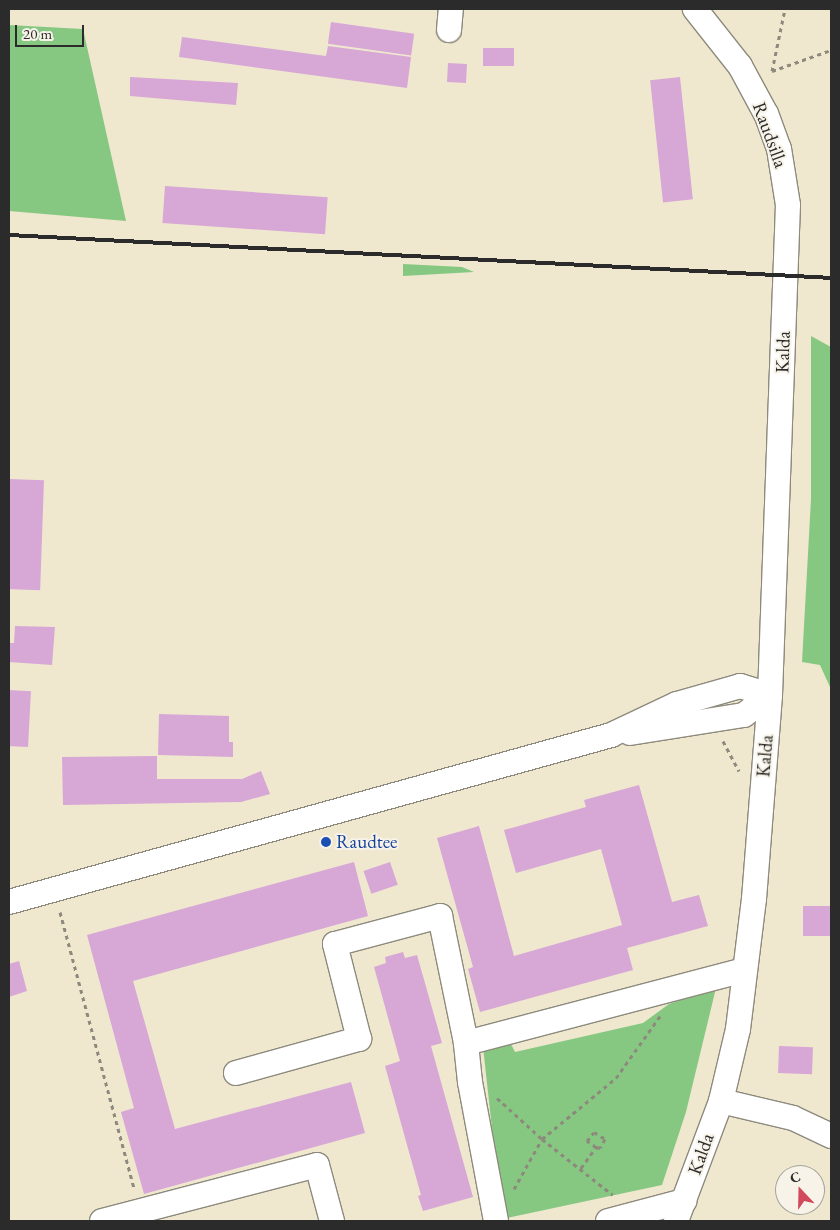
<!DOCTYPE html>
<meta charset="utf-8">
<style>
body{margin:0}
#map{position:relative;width:840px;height:1230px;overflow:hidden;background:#efe8cf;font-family:"EB Garamond",serif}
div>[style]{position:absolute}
.green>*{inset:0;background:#86c881}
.building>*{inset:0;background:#d7a7d6;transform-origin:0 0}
.path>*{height:3px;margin-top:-1.5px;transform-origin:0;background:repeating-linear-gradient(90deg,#8d8a7d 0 4px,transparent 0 8px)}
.roads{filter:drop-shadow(1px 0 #8d8a7d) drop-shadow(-1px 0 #8d8a7d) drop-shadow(0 1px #8d8a7d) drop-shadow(0 -1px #8d8a7d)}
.minor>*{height:24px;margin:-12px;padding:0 12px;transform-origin:12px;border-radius:12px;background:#fff}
.rail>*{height:4px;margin:-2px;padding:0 2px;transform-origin:2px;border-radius:2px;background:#2b2b2b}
.dots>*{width:14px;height:14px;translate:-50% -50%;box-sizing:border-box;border:2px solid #f7f3e8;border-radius:50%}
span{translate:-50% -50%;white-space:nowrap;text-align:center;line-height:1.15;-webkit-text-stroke:4px #f7f3e8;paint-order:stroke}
.street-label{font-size:19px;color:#2b2b2b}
.transit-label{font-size:19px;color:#164399}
.left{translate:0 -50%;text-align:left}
.frame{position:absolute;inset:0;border:10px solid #2b2b2b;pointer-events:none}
.north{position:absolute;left:775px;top:1165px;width:50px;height:50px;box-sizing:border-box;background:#f7f3e8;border:1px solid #a5a39c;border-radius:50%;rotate:339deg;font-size:14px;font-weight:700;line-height:20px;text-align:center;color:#2b2b2b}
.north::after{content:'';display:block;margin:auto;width:18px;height:22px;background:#d1495b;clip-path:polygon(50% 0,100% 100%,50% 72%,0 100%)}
.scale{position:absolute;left:15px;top:25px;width:69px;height:22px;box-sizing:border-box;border:2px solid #2b2b2b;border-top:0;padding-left:6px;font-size:15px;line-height:18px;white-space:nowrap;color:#2b2b2b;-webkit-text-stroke:4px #f7f3e8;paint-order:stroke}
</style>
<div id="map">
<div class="green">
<i style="clip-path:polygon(9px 25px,83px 29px,126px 221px,9px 211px)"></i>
<i style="clip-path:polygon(403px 264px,462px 267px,474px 272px,403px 276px)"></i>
<i style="clip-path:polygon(811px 336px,831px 347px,830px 687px,820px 665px,802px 662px,811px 499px)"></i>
<i style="clip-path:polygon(716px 988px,686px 1112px,662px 1185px,502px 1219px,483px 1047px,508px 1038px,515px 1052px,643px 1023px,669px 1004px)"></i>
</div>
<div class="building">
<i style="left:331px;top:22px;width:84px;height:22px;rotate:8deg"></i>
<i style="clip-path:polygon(182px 37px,326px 56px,328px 46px,411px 57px,407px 88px,179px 57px)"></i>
<i style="left:483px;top:48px;width:31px;height:18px"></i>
<i style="left:448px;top:63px;width:19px;height:19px;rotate:3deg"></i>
<i style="clip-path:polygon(130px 77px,238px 83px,236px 105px,130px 96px)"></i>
<i style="left:680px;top:77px;width:123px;height:30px;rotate:84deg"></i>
<i style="left:165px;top:186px;width:163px;height:37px;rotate:4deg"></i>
<i style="left:9px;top:479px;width:35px;height:110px;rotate:2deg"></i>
<i style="clip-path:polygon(15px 626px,55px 627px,52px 665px,9px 662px,9px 643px,14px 643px)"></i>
<i style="left:9px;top:690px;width:22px;height:56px;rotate:3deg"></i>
<i style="clip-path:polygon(159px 714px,229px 716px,229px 742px,233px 742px,233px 757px,158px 755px)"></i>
<i style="clip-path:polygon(157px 756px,157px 779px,242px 779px,261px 771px,270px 794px,241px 802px,63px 805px,62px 757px)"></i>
<i style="clip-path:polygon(639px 785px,672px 902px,699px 895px,708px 926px,627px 948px,633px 970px,480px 1012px,468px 969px,473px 967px,437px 838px,479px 826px,514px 956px,622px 925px,601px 849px,516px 873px,504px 830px,586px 807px,584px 800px)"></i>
<i style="clip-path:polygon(354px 862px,368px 916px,133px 981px,175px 1129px,351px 1082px,365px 1133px,144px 1194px,121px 1112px,134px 1108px,87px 935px)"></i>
<i style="left:390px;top:862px;width:24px;height:28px;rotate:71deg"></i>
<i style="left:830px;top:906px;width:30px;height:27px;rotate:90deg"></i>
<i style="clip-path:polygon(403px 952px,405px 958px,417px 955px,442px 1043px,431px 1046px,473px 1197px,423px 1211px,418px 1196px,421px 1195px,385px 1066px,400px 1061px,374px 967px,386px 963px,385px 957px)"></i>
<i style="clip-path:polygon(19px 961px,27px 991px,9px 997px,9px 964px)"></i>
<i style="left:779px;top:1046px;width:34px;height:27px;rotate:2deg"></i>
</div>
<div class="path">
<i style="left:772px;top:71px;width:63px;rotate:-78.2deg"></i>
<i style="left:772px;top:71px;width:63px;rotate:-19.6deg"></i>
<i style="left:723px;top:741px;width:34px;rotate:62deg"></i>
<i style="left:60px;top:912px;width:287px;rotate:75deg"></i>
<i style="left:497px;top:1098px;width:61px;rotate:42.3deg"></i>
<i style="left:542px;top:1139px;width:90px;rotate:38.3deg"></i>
<i style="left:581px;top:1168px;width:26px;rotate:-54deg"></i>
<i style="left:596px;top:1147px;width:11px;rotate:-146deg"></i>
<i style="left:587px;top:1141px;width:11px;rotate:-52deg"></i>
<i style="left:594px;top:1132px;width:13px;rotate:32deg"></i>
<i style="left:605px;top:1139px;width:10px;rotate:119deg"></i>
<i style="left:600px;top:1148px;width:4px;rotate:-166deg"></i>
<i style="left:514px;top:1189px;width:57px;rotate:-60.8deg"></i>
<i style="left:542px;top:1139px;width:96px;rotate:-39.5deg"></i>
<i style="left:616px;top:1078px;width:76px;rotate:-54.6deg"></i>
</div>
<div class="roads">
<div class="minor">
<i style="left:449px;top:30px;width:21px;rotate:-85deg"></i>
<i style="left:630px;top:733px;width:115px;rotate:-9deg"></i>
<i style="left:744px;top:715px;width:33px;rotate:-38deg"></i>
<i style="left:9px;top:902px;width:625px;rotate:-15.5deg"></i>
<i style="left:611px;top:735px;width:73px;rotate:-25.2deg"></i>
<i style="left:677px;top:704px;width:66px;rotate:-15.9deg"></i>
<i style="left:740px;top:686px;width:31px;rotate:17deg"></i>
<i style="left:236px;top:1073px;width:128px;rotate:-15.5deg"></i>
<i style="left:359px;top:1039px;width:98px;rotate:-104.2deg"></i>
<i style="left:335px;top:944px;width:109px;rotate:-14.9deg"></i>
<i style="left:440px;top:916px;width:130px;rotate:78.4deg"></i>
<i style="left:721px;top:1101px;width:74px;rotate:13.3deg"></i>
<i style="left:793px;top:1118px;width:42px;rotate:25.3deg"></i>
<i style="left:102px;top:1221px;width:222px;rotate:-14.6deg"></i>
<i style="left:317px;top:1165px;width:58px;rotate:75deg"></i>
<i style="left:496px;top:1221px;width:141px;rotate:-100.6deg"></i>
<i style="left:470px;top:1082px;width:39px;rotate:-96deg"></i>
<i style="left:466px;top:1043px;width:288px;rotate:-14.7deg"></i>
<i style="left:608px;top:1221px;width:79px;rotate:-14.7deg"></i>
<i style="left:676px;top:1221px;width:128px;rotate:-69.4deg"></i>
<i style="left:721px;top:1101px;width:74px;rotate:-76.7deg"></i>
<i style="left:738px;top:1029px;width:131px;rotate:-83deg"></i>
<i style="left:754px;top:899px;width:205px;rotate:-85.5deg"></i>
<i style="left:770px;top:695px;width:490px;rotate:-87.9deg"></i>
<i style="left:788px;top:205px;width:57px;rotate:-99.1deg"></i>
<i style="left:779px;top:149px;width:37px;rotate:-110deg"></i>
<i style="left:766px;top:114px;width:55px;rotate:-118.4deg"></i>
<i style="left:740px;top:66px;width:73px;rotate:-128.3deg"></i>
</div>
</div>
<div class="rail">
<i style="left:9px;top:235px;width:823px;rotate:2.99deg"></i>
</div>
<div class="dots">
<i style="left:326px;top:842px;background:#1a4fb4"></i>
</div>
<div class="street-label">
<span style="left:770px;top:135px;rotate:70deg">Raudsilla</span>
<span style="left:783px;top:352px;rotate:-88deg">Kalda</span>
<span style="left:765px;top:756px;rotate:-85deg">Kalda</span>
<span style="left:701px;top:1154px;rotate:-70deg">Kalda</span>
</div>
<div class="transit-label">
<span class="left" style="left:336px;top:842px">Raudtee</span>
</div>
<div class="frame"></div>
<div class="north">С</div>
<div class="scale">20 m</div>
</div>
